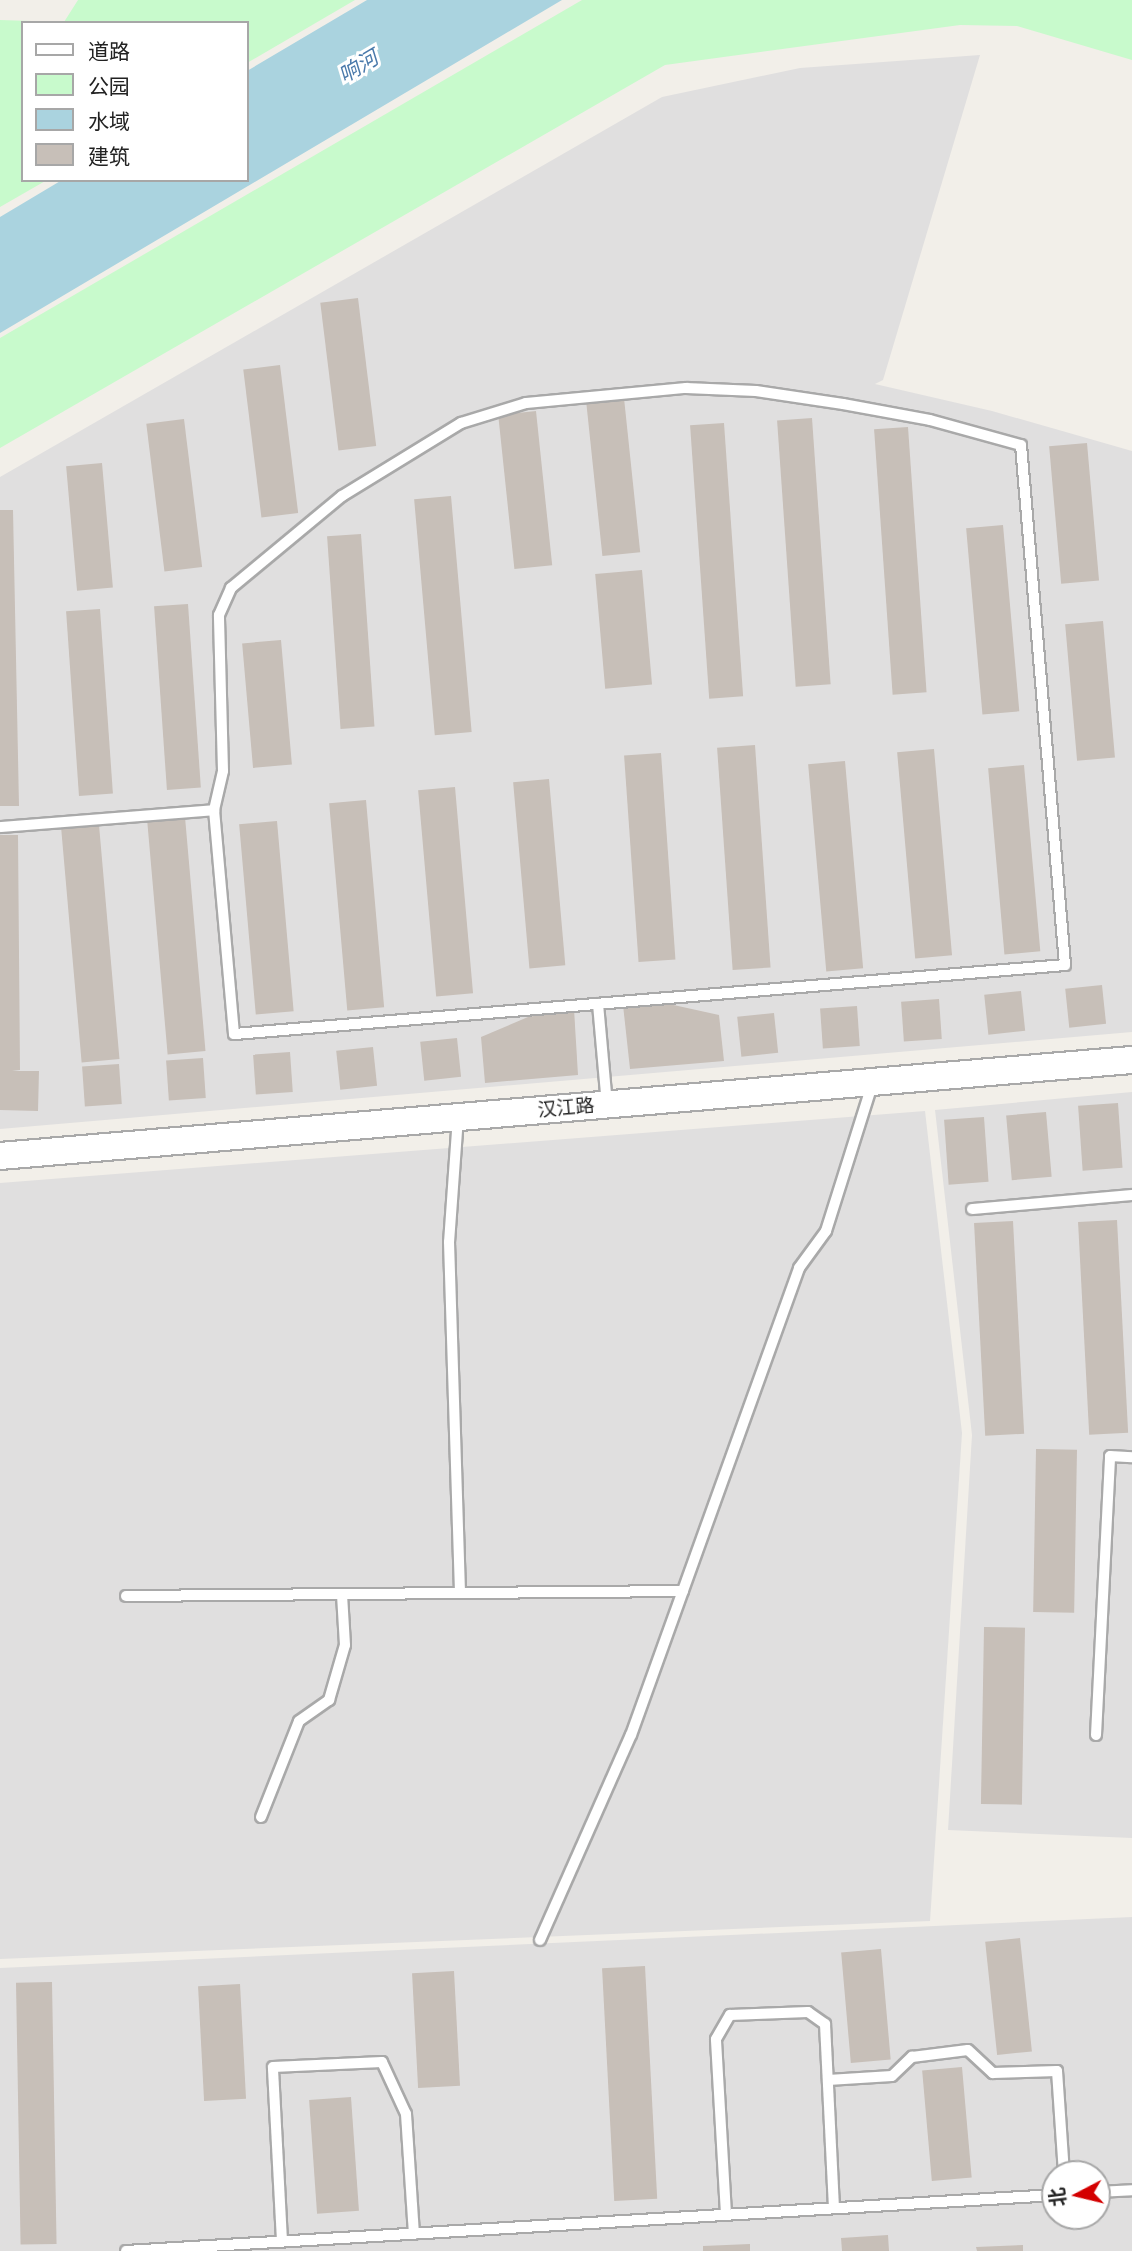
<!DOCTYPE html>
<meta charset="utf-8">
<style>
body{margin:0}
#map{position:relative;width:1132px;height:2251px;overflow:hidden;background:#f2efe9;font-family:"Asap Condensed","Noto Sans SC",sans-serif}
div>[style]{position:absolute}
.residential>*{inset:0;background:#e0dfdf}
.park>*{inset:0;background:#c8facc}
.water>*{inset:0;background:#aad3df}
.building>*{inset:0;background:#c7bfb8;transform-origin:0 0}
.roads{filter:drop-shadow(2px 0 #a9a9a9) drop-shadow(-2px 0 #a9a9a9) drop-shadow(0 2px #a9a9a9) drop-shadow(0 -2px #a9a9a9)}
.service>*{height:10px;margin:-5px;padding:0 5px;transform-origin:5px;border-radius:5px;background:#fff}
.tertiary>*{height:26px;margin:-13px;padding:0 13px;transform-origin:13px;border-radius:13px;background:#fff}
span{translate:-50% -50%;white-space:nowrap;text-align:center;line-height:1.15;-webkit-text-stroke:6px #fff;paint-order:stroke}
.street-label{font-size:19px;color:#222}
.water-label{font-size:21px;color:#4a7aab;font-style:italic}
.legend{position:absolute;left:21px;top:21px;width:228px;height:161px;box-sizing:border-box;background:#fff;border:2px solid #a7a7a7;margin:0;padding:9px 12px;list-style:none;font-size:21px;color:#222}
.legend li{display:flex;align-items:center;gap:14px;height:35px}
.legend b{width:35px;border:2px solid #a7a7a7}
.north{position:absolute;left:1041px;top:2160px;width:70px;height:70px;box-sizing:border-box;background:#fff;border:2px solid #a7a7a7;border-radius:50%;rotate:263deg;font-size:19px;font-weight:700;line-height:28px;text-align:center;color:#222}
.north::after{content:'';display:block;margin:auto;width:24px;height:32px;background:#d40000;clip-path:polygon(50% 0,100% 100%,50% 72%,0 100%)}
</style>
<div id="map">
<div class="residential">
<i style="clip-path:polygon(980px 55px,883px 380px,875px 384px,992px 411px,1132px 451px,1132px 1032px,0 1129px,0 477px,662px 97px,800px 68px)"></i>
<i style="clip-path:polygon(1132px 1092px,1132px 1838px,948px 1830px,972px 1435px,935px 1110px)"></i>
<i style="clip-path:polygon(925px 1111px,962px 1433px,930px 1921px,0 1959px,0 1183px)"></i>
<i style="clip-path:polygon(evenodd,1132px 1917px,1132px 2251px,0 2251px,0 1968px,1132px 1917px,1055px 2174px,1097px 2174px,1097px 2216px,1055px 2216px,1055px 2174px)"></i>
</div>
<div class="park">
<i style="clip-path:polygon(78px 0,355px 0,247px 63px,247px 23px,23px 23px,23px 180px,47px 180px,0 207px,0 20px,64px 22px)"></i>
<i style="clip-path:polygon(582px 0,1132px 0,1132px 60px,1017px 26px,960px 25px,665px 65px,0 448px,0 338px)"></i>
</div>
<div class="water">
<i style="clip-path:polygon(367px 0,562px 0,0 333px,0 217px,62px 180px,247px 180px,247px 71px)"></i>
</div>
<div class="building">
<i style="left:358px;top:298px;width:149px;height:38px;rotate:83deg"></i>
<i style="left:280px;top:365px;width:149px;height:37px;rotate:83deg"></i>
<i style="left:624px;top:398px;width:155px;height:38px;rotate:84deg"></i>
<i style="left:536px;top:411px;width:155px;height:38px;rotate:84deg"></i>
<i style="left:812px;top:418px;width:267px;height:35px;rotate:86deg"></i>
<i style="left:184px;top:419px;width:149px;height:38px;rotate:83deg"></i>
<i style="left:724px;top:423px;width:274px;height:34px;rotate:86deg"></i>
<i style="left:908px;top:427px;width:266px;height:34px;rotate:86deg"></i>
<i style="left:1087px;top:443px;width:138px;height:38px;rotate:85deg"></i>
<i style="left:102px;top:463px;width:125px;height:36px;rotate:85deg"></i>
<i style="left:451px;top:496px;width:237px;height:37px;rotate:85deg"></i>
<i style="clip-path:polygon(0 510px,13px 510px,19px 806px,0 806px)"></i>
<i style="left:1003px;top:525px;width:187px;height:37px;rotate:85deg"></i>
<i style="left:361px;top:534px;width:193px;height:34px;rotate:86deg"></i>
<i style="left:642px;top:570px;width:115px;height:47px;rotate:85deg"></i>
<i style="left:188px;top:604px;width:184px;height:34px;rotate:86deg"></i>
<i style="left:100px;top:609px;width:185px;height:34px;rotate:86deg"></i>
<i style="left:1103px;top:621px;width:137px;height:38px;rotate:85deg"></i>
<i style="left:281px;top:640px;width:125px;height:39px;rotate:85deg"></i>
<i style="left:755px;top:745px;width:223px;height:38px;rotate:86deg"></i>
<i style="left:934px;top:749px;width:207px;height:37px;rotate:85deg"></i>
<i style="left:661px;top:753px;width:207px;height:37px;rotate:86deg"></i>
<i style="left:845px;top:761px;width:208px;height:37px;rotate:85deg"></i>
<i style="left:1024px;top:765px;width:187px;height:36px;rotate:85deg"></i>
<i style="left:549px;top:779px;width:187px;height:36px;rotate:85deg"></i>
<i style="left:455px;top:787px;width:207px;height:37px;rotate:85deg"></i>
<i style="left:366px;top:800px;width:208px;height:37px;rotate:85deg"></i>
<i style="left:185px;top:817px;width:235px;height:38px;rotate:85deg"></i>
<i style="left:277px;top:821px;width:191px;height:38px;rotate:85deg"></i>
<i style="left:99px;top:825px;width:235px;height:38px;rotate:85deg"></i>
<i style="clip-path:polygon(0 835px,18px 835px,20px 1070px,12px 1071px,39px 1071px,38px 1111px,0 1110px)"></i>
<i style="left:1102px;top:985px;width:39px;height:37px;rotate:84deg"></i>
<i style="left:1021px;top:991px;width:40px;height:37px;rotate:84deg"></i>
<i style="left:939px;top:999px;width:40px;height:38px;rotate:86deg"></i>
<i style="clip-path:polygon(669px 1004px,719px 1015px,724px 1061px,630px 1069px,623px 1005px)"></i>
<i style="left:857px;top:1006px;width:40px;height:37px;rotate:86deg"></i>
<i style="clip-path:polygon(574px 1009px,578px 1075px,485px 1083px,481px 1037px,528px 1017px)"></i>
<i style="left:774px;top:1013px;width:40px;height:37px;rotate:84deg"></i>
<i style="left:457px;top:1038px;width:39px;height:37px;rotate:84deg"></i>
<i style="left:373px;top:1047px;width:39px;height:37px;rotate:84deg"></i>
<i style="left:290px;top:1052px;width:40px;height:37px;rotate:86deg"></i>
<i style="left:203px;top:1058px;width:40px;height:37px;rotate:86deg"></i>
<i style="left:119px;top:1064px;width:40px;height:37px;rotate:86deg"></i>
<i style="left:1118px;top:1103px;width:65px;height:40px;rotate:86deg"></i>
<i style="left:1046px;top:1112px;width:65px;height:40px;rotate:85deg"></i>
<i style="left:984px;top:1117px;width:65px;height:40px;rotate:86deg"></i>
<i style="left:1117px;top:1220px;width:213px;height:39px;rotate:87deg"></i>
<i style="left:1013px;top:1221px;width:213px;height:39px;rotate:87deg"></i>
<i style="left:1036px;top:1449px;width:41px;height:163px;rotate:1deg"></i>
<i style="left:984px;top:1627px;width:41px;height:177px;rotate:1deg"></i>
<i style="left:1020px;top:1938px;width:114px;height:35px;rotate:84deg"></i>
<i style="left:881px;top:1949px;width:111px;height:40px;rotate:85deg"></i>
<i style="left:645px;top:1966px;width:233px;height:43px;rotate:87deg"></i>
<i style="left:454px;top:1971px;width:115px;height:42px;rotate:87deg"></i>
<i style="left:52px;top:1982px;width:262px;height:36px;rotate:89deg"></i>
<i style="left:240px;top:1984px;width:115px;height:42px;rotate:87deg"></i>
<i style="left:962px;top:2067px;width:111px;height:40px;rotate:85deg"></i>
<i style="left:351px;top:2097px;width:114px;height:42px;rotate:86deg"></i>
<i style="clip-path:polygon(888px 2235px,889px 2251px,842px 2251px,841px 2238px)"></i>
<i style="clip-path:polygon(750px 2244px,750px 2251px,703px 2251px,703px 2246px)"></i>
<i style="clip-path:polygon(1023px 2245px,1023px 2251px,977px 2251px,976px 2247px)"></i>
</div>
<div class="roads">
<div class="service">
<i style="left:686px;top:388px;width:70px;rotate:2.5deg"></i>
<i style="left:756px;top:391px;width:88px;rotate:8.5deg"></i>
<i style="left:843px;top:404px;width:88px;rotate:10.4deg"></i>
<i style="left:930px;top:420px;width:94px;rotate:15.4deg"></i>
<i style="left:1021px;top:445px;width:522px;rotate:85.16deg"></i>
<i style="left:1065px;top:965px;width:834px;rotate:175.25deg"></i>
<i style="left:234px;top:1034px;width:225px;rotate:-95.1deg"></i>
<i style="left:214px;top:810px;width:40px;rotate:-77deg"></i>
<i style="left:223px;top:771px;width:156px;rotate:-91.5deg"></i>
<i style="left:219px;top:615px;width:30px;rotate:-66deg"></i>
<i style="left:231px;top:588px;width:144px;rotate:-39.7deg"></i>
<i style="left:342px;top:496px;width:140px;rotate:-31.5deg"></i>
<i style="left:461px;top:423px;width:68px;rotate:-17.1deg"></i>
<i style="left:526px;top:403px;width:161px;rotate:-5.4deg"></i>
<i style="left:0;top:827px;width:215px;rotate:-4.5deg"></i>
<i style="left:598px;top:1004px;width:101px;rotate:84.9deg"></i>
<i style="left:458px;top:1117px;width:125px;rotate:94.1deg"></i>
<i style="left:449px;top:1242px;width:351px;rotate:88.2deg"></i>
<i style="left:972px;top:1209px;width:161px;rotate:-5deg"></i>
<i style="left:126px;top:1596px;width:557px;rotate:-0.51deg"></i>
<i style="left:1096px;top:1735px;width:279px;rotate:-87.1deg"></i>
<i style="left:1110px;top:1456px;width:22px;rotate:3deg"></i>
<i style="left:261px;top:1817px;width:103px;rotate:-68.4deg"></i>
<i style="left:299px;top:1721px;width:37px;rotate:-35deg"></i>
<i style="left:329px;top:1700px;width:57px;rotate:-73.8deg"></i>
<i style="left:345px;top:1645px;width:51px;rotate:-93.4deg"></i>
<i style="left:540px;top:1940px;width:224px;rotate:-66.1deg"></i>
<i style="left:631px;top:1735px;width:496px;rotate:-70.2deg"></i>
<i style="left:799px;top:1268px;width:46px;rotate:-53.9deg"></i>
<i style="left:826px;top:1231px;width:153px;rotate:-72.5deg"></i>
<i style="left:828px;top:2080px;width:64px;rotate:-3.6deg"></i>
<i style="left:892px;top:2076px;width:28px;rotate:-44deg"></i>
<i style="left:912px;top:2057px;width:56px;rotate:-7.1deg"></i>
<i style="left:968px;top:2050px;width:34px;rotate:43deg"></i>
<i style="left:993px;top:2073px;width:64px;rotate:-1.8deg"></i>
<i style="left:1057px;top:2071px;width:103px;rotate:86.1deg"></i>
<i style="left:1097px;top:2192px;width:35px;rotate:-3deg"></i>
<i style="left:726px;top:2214px;width:175px;rotate:-93.3deg"></i>
<i style="left:716px;top:2039px;width:28px;rotate:-60deg"></i>
<i style="left:730px;top:2015px;width:78px;rotate:-2.2deg"></i>
<i style="left:808px;top:2012px;width:21px;rotate:35deg"></i>
<i style="left:825px;top:2024px;width:184px;rotate:87.2deg"></i>
<i style="left:282px;top:2241px;width:174px;rotate:-93deg"></i>
<i style="left:273px;top:2067px;width:109px;rotate:-2.6deg"></i>
<i style="left:382px;top:2062px;width:57px;rotate:65.2deg"></i>
<i style="left:406px;top:2114px;width:120px;rotate:86.2deg"></i>
<i style="left:126px;top:2251px;width:931px;rotate:-3.45deg"></i>
</div>
<div class="tertiary">
<i style="left:0;top:1156px;width:1136px;rotate:-4.85deg"></i>
</div>
</div>
<div class="street-label">
<span style="left:566px;top:1108px;rotate:-5deg">汉江路</span>
</div>
<div class="water-label">
<span style="left:358px;top:66px;rotate:-31deg">响河</span>
</div>
<ul class="legend">
<li><b style="height:9px;background:#fff"></b>道路</li>
<li><b style="height:19px;background:#c8facc"></b>公园</li>
<li><b style="height:19px;background:#aad3df"></b>水域</li>
<li><b style="height:19px;background:#c7bfb8"></b>建筑</li>
</ul>
<div class="north">北</div>
</div>
